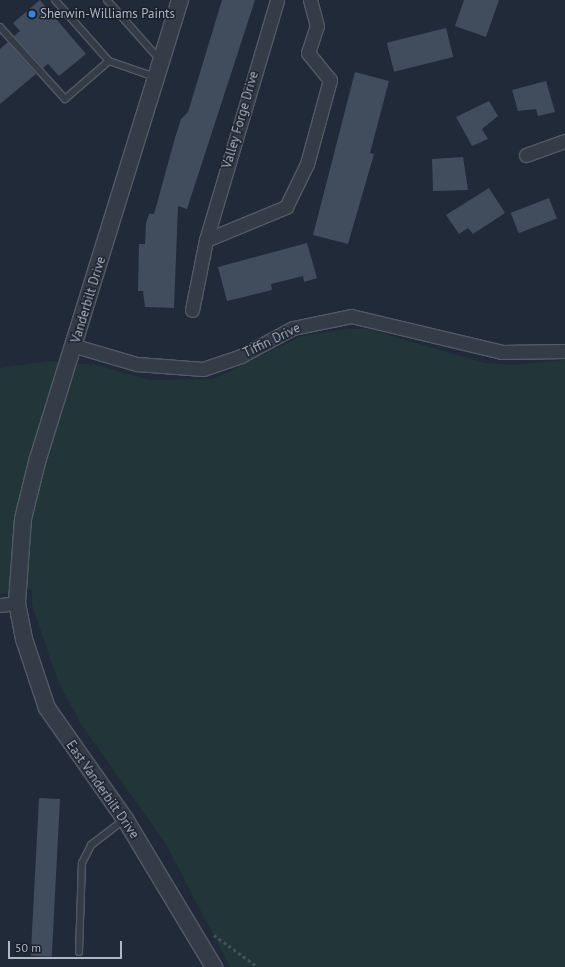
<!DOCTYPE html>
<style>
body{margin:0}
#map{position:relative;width:565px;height:967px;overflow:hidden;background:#202a38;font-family:"PT Sans",sans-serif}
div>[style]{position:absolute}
.green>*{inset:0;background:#223639}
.building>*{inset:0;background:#414d5d;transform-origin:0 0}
.path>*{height:2.5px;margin-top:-1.25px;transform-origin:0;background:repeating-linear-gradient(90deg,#405356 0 3px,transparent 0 6px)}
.roads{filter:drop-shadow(1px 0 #515a66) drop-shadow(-1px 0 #515a66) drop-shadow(0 1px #515a66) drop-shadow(0 -1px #515a66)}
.service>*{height:6px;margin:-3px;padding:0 3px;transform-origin:3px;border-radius:3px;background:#343c48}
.minor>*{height:13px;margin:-6.5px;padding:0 6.5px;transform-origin:6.5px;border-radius:6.5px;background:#343c48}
.tertiary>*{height:16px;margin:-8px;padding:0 8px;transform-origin:8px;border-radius:8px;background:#343c48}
.dots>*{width:11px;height:11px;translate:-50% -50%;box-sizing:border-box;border:2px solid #19212d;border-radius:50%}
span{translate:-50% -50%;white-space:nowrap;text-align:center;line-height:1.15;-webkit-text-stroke:3px #19212d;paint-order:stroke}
.poi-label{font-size:13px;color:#aeb7c5}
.left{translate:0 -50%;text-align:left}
.street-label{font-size:13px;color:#aeb7c5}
.scale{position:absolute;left:8px;top:941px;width:114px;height:18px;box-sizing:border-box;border:2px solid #aeb7c5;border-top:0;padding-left:5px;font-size:12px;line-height:14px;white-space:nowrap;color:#aeb7c5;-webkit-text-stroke:3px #19212d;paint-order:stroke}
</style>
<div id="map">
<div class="green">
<i style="clip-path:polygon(347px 329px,368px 329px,485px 363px,515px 365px,565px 360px,565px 967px,230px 967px,166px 844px,81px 724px,58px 681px,32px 605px,32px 589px,0 594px,0 368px,49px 361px,96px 365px,150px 380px,213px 379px,302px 336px)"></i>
</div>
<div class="building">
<i style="clip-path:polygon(40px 0,86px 54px,59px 76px,48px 64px,43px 68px,14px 36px,20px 31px,13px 23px)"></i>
<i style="clip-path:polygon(222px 0,255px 0,187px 209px,178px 206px,174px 308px,145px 307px,143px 291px,138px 291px,139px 244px,145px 244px,146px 223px,149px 214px,154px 214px,175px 138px,181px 119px,188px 112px)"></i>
<i style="clip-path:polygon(464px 0,499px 0,486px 37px,455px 26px)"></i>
<i style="left:446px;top:28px;width:30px;height:61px;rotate:76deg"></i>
<i style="clip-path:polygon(8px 42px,36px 74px,0 104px,0 49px)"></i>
<i style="clip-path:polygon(355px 72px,389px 81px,370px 153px,374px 154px,348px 244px,313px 235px)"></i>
<i style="clip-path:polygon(546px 81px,555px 112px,538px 116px,536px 109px,518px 111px,512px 90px)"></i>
<i style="clip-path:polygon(489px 101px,498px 116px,482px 129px,488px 139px,472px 146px,456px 117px)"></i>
<i style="clip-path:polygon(463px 157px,468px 190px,433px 191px,432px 159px)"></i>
<i style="clip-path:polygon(489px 188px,505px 213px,473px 234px,468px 228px,459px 234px,446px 215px)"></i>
<i style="left:549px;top:198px;width:22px;height:41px;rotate:69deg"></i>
<i style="clip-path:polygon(307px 243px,317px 278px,304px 282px,303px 276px,271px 284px,272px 290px,227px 301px,218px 267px)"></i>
<i style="left:60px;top:799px;width:158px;height:21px;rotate:93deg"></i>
</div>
<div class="path">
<i style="left:214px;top:935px;width:54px;rotate:36deg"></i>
</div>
<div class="roads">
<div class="service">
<i style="left:55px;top:0;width:81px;rotate:48.5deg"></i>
<i style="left:107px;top:0;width:80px;rotate:48.5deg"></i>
<i style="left:0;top:27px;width:97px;rotate:47.9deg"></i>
<i style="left:65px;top:99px;width:58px;rotate:-40.8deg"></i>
<i style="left:109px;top:61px;width:49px;rotate:19.2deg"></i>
<i style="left:79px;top:952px;width:89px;rotate:-88.1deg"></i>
<i style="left:82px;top:863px;width:20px;rotate:-63deg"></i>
<i style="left:91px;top:845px;width:43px;rotate:-37.4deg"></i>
</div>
<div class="minor">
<i style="left:526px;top:155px;width:41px;rotate:-19.7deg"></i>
<i style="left:206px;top:240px;width:87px;rotate:-22.4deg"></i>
<i style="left:286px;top:207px;width:48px;rotate:-64deg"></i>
<i style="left:307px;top:164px;width:87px;rotate:-74.7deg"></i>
<i style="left:330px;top:80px;width:35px;rotate:-129deg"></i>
<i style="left:308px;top:53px;width:28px;rotate:-72deg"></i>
<i style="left:317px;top:26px;width:27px;rotate:-105deg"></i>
<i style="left:192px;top:310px;width:71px;rotate:-78.7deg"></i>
<i style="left:206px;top:240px;width:250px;rotate:-73.5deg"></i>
<i style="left:75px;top:346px;width:65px;rotate:16.2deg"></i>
<i style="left:137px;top:364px;width:66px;rotate:4.3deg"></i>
<i style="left:203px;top:369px;width:40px;rotate:-18.9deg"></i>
<i style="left:241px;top:356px;width:59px;rotate:-28.3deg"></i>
<i style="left:293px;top:328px;width:59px;rotate:-11.7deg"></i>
<i style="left:351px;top:316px;width:155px;rotate:13.4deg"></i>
<i style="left:502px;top:352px;width:63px;rotate:-0.9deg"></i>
<i style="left:0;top:605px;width:17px;rotate:-7deg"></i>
</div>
<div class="tertiary">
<i style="left:180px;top:0;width:480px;rotate:107.2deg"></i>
<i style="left:38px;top:458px;width:63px;rotate:103.8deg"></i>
<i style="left:23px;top:519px;width:84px;rotate:94.1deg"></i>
<i style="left:17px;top:603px;width:37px;rotate:79deg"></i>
<i style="left:24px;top:639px;width:73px;rotate:71.6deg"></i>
<i style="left:47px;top:708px;width:136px;rotate:54.9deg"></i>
<i style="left:125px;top:819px;width:173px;rotate:59deg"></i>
</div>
</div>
<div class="dots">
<i style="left:32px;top:14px;background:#3f7fe0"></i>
</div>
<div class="poi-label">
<span class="left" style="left:40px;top:14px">Sherwin-Williams Paints</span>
</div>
<div class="street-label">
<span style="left:241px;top:120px;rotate:-74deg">Valley Forge Drive</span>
<span style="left:89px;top:300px;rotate:-73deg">Vanderbilt Drive</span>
<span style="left:272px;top:341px;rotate:-26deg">Tiffin Drive</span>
<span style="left:102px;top:790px;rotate:55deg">East Vanderbilt Drive</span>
</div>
<div class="scale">50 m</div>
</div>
